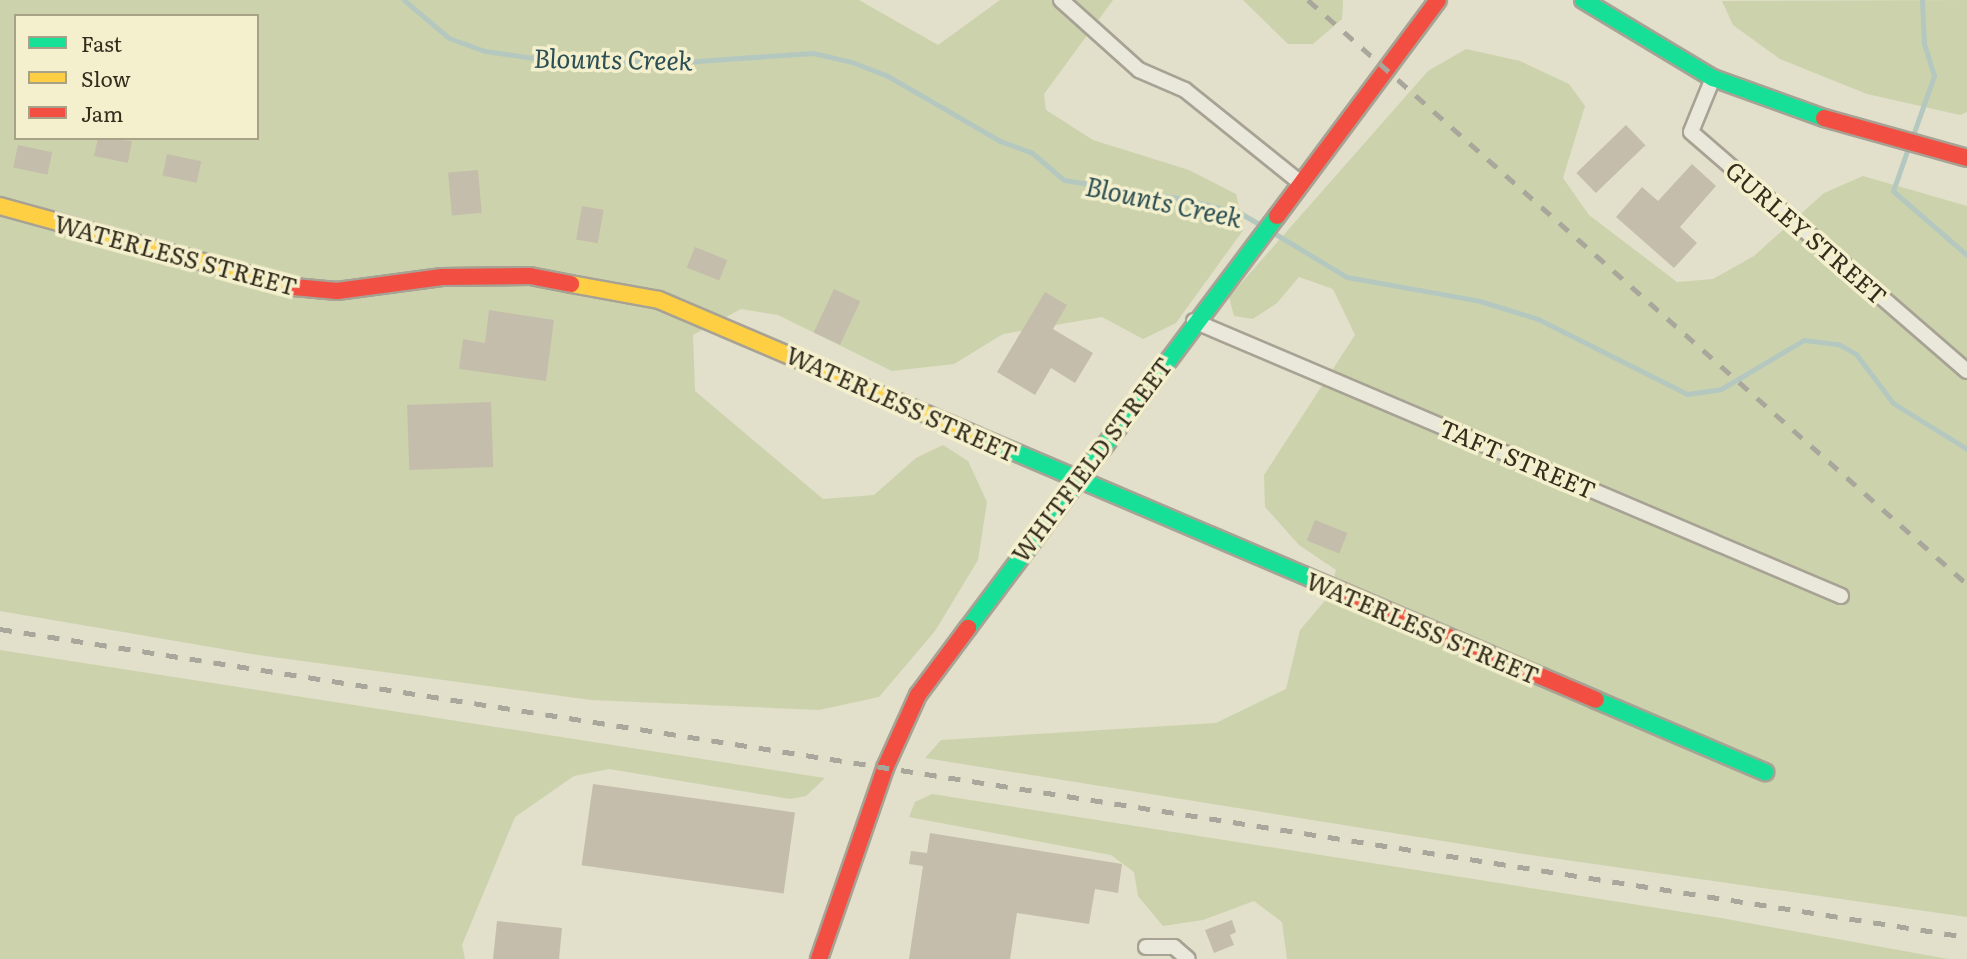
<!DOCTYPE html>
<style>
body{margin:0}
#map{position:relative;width:1967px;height:959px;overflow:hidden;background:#e2dfca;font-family:Literata,serif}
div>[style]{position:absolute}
.green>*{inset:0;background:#ccd3ac}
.stream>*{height:5px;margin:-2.5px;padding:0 2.5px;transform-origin:2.5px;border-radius:2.5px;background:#b5c8c0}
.building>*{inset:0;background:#c5bdab;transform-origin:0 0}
.roads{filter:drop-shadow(2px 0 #a7a294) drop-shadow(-2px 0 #a7a294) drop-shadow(0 2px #a7a294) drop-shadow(0 -2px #a7a294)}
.street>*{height:14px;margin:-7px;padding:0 7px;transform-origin:7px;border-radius:7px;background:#eae8db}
.fast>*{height:16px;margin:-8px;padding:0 8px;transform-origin:8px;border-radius:8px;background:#16e098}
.slow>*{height:16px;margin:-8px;padding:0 8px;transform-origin:8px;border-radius:8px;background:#ffcf43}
.jam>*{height:16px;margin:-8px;padding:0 8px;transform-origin:8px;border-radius:8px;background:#f24e42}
.rail>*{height:5px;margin-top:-2.5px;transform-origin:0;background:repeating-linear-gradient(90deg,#a9a79c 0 12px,transparent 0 24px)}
span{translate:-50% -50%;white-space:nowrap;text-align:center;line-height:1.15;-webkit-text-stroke:7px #f4f0ce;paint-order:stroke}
.street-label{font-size:24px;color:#342c1c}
.water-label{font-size:26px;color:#2b4f54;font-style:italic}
.legend{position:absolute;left:14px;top:14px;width:245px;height:126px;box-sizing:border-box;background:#f4f0ce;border:2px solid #a7a287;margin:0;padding:9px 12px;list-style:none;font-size:21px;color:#342c1c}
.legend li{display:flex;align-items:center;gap:14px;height:35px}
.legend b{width:35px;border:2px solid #a7a287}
</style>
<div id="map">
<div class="green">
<i style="clip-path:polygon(evenodd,0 0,859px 0,938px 45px,1000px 0,1113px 0,1044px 94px,1046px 110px,1093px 140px,1189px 170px,1236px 194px,1244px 229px,1176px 323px,1143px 339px,1102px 317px,1003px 334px,954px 364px,892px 371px,778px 315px,741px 309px,693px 335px,695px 391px,823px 499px,874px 495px,916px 458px,943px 445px,968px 461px,987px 502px,978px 560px,935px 631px,879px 697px,819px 710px,591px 700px,258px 655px,0 611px,0 0,16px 16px,257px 16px,257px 138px,16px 138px,16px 16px)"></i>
<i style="clip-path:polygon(1243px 0,1343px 0,1342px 19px,1313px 44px,1288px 44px)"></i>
<i style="clip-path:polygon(1967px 0,1967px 112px,1960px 115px,1867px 94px,1780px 59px,1733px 25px,1722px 1px)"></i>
<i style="clip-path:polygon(1466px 49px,1520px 61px,1569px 84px,1585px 106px,1563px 178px,1589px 215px,1677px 282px,1713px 279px,1754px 256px,1824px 193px,1863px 176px,1967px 206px,1967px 917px,1524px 854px,925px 758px,941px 740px,1216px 723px,1286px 689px,1300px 630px,1329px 596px,1336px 570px,1299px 545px,1265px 507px,1264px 475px,1355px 335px,1333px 289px,1299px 277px,1277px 303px,1253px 319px,1234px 316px,1229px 297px,1428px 71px)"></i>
<i style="clip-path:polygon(0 650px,825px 778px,806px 796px,790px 799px,609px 769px,574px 776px,515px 817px,462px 945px,465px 959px,0 959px)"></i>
<i style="clip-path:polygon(932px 794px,1721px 918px,1948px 959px,1287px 959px,1282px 922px,1254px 901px,1203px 920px,1163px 926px,1138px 896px,1134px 872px,1111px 855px,909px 817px,915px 802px)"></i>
</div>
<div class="stream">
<i style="left:404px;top:0;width:59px;rotate:40.2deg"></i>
<i style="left:449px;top:38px;width:38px;rotate:20deg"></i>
<i style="left:485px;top:51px;width:70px;rotate:8.2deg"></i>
<i style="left:554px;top:61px;width:129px;rotate:0.4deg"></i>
<i style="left:683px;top:62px;width:130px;rotate:-4deg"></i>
<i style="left:813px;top:53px;width:37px;rotate:13deg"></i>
<i style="left:849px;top:61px;width:40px;rotate:21deg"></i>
<i style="left:886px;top:75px;width:132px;rotate:30.1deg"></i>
<i style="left:1000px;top:141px;width:33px;rotate:20deg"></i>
<i style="left:1031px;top:152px;width:43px;rotate:40.3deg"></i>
<i style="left:1064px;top:180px;width:121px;rotate:9deg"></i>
<i style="left:1184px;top:199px;width:58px;rotate:14deg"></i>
<i style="left:1240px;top:213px;width:28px;rotate:30deg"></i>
<i style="left:1912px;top:138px;width:66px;rotate:-70.5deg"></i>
<i style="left:1934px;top:76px;width:34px;rotate:-107deg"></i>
<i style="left:1924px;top:44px;width:44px;rotate:-92.6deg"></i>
<i style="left:1907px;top:151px;width:42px;rotate:109.3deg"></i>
<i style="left:1893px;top:191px;width:98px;rotate:40.9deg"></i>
<i style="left:1272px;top:232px;width:87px;rotate:31deg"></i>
<i style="left:1347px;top:277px;width:135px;rotate:10.2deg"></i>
<i style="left:1480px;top:301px;width:61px;rotate:17.2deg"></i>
<i style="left:1538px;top:319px;width:167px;rotate:26.7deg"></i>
<i style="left:1687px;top:394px;width:34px;rotate:-8deg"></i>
<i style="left:1721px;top:389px;width:96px;rotate:-30.6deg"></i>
<i style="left:1804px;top:340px;width:34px;rotate:7deg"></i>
<i style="left:1838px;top:344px;width:21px;rotate:29deg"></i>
<i style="left:1856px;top:354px;width:61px;rotate:52.9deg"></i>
<i style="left:1893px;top:403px;width:87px;rotate:31.9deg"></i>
</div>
<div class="building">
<i style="left:1626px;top:125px;width:28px;height:69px;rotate:46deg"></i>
<i style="clip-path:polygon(98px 138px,132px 141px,128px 163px,94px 156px)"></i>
<i style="left:18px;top:145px;width:35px;height:23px;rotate:12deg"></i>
<i style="left:167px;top:154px;width:35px;height:22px;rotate:12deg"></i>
<i style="clip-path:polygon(1692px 164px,1716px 186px,1680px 227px,1697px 243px,1674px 268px,1616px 217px,1642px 187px,1658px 201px)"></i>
<i style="left:478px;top:170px;width:43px;height:30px;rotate:85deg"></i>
<i style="left:582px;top:206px;width:22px;height:34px;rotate:10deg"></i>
<i style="left:695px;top:247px;width:35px;height:22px;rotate:22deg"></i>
<i style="left:834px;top:289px;width:29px;height:48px;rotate:25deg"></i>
<i style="clip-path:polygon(1045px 292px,1067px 305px,1053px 329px,1093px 353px,1075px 383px,1051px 368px,1035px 395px,997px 372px)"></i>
<i style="clip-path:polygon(489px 310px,554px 320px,546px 381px,459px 369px,463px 339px,485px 343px)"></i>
<i style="left:491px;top:402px;width:65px;height:84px;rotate:88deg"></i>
<i style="left:1315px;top:520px;width:35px;height:22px;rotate:22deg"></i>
<i style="left:593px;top:784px;width:204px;height:82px;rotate:8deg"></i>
<i style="clip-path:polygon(930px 833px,1122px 864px,1118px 893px,1095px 889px,1089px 924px,1017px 913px,1010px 959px,909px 959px,923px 866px,909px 864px,911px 851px,927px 853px)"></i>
<i style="clip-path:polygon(1232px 920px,1236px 932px,1230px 935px,1234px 945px,1214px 953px,1205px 930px)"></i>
<i style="clip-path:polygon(497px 921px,562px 928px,559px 959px,493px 959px)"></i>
</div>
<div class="roads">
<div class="street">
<i style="left:1061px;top:0;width:105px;rotate:41.9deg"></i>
<i style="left:1139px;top:70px;width:50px;rotate:23.5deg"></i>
<i style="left:1185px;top:90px;width:145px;rotate:38.8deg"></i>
<i style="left:1713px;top:78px;width:58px;rotate:112.2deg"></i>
<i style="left:1691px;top:132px;width:365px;rotate:40.9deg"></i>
<i style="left:1194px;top:321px;width:703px;rotate:23.03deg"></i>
<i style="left:1146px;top:947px;width:28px"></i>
<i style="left:1174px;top:947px;width:18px;rotate:41deg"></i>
</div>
<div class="fast">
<i style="left:1583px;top:0;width:152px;rotate:31deg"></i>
<i style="left:1713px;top:78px;width:118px;rotate:19.8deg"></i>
<i style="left:975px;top:435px;width:398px;rotate:23.1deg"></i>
<i style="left:968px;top:628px;width:515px;rotate:-53.13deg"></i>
<i style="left:1596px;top:700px;width:184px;rotate:23.1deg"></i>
</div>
<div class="slow">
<i style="left:0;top:206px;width:305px;rotate:15.4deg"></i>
<i style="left:571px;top:284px;width:89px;rotate:10.3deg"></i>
<i style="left:659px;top:300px;width:344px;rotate:23.1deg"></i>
</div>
<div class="jam">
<i style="left:1824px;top:118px;width:148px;rotate:15.6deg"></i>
<i style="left:1277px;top:216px;width:269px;rotate:-53.3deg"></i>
<i style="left:294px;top:287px;width:43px;rotate:5.3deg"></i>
<i style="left:337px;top:291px;width:106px;rotate:-7.6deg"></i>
<i style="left:442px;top:277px;width:88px;rotate:-0.7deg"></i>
<i style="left:530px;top:276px;width:42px;rotate:11deg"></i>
<i style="left:1341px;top:591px;width:277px;rotate:23.1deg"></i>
<i style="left:819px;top:959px;width:202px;rotate:-70.9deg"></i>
<i style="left:885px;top:768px;width:80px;rotate:-65.7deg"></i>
<i style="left:918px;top:695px;width:84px;rotate:-53.3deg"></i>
</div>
</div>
<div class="rail">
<i style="left:1308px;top:0;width:881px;rotate:41.55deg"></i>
<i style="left:0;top:629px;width:1991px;rotate:8.9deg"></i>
</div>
<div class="street-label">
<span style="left:1807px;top:232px;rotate:41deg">GURLEY STREET</span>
<span style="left:176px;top:254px;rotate:15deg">WATERLESS STREET</span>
<span style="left:902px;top:403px;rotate:24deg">WATERLESS STREET</span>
<span style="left:1518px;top:458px;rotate:23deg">TAFT STREET</span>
<span style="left:1091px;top:459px;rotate:-53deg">WHITFIELD STREET</span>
<span style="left:1423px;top:627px;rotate:23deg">WATERLESS STREET</span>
</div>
<div class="water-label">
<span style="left:613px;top:58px;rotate:1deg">Blounts Creek</span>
<span style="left:1164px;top:201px;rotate:12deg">Blounts Creek</span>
</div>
<ul class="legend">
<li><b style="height:9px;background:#16e098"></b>Fast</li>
<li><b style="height:9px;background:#ffcf43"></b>Slow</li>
<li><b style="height:9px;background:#f24e42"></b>Jam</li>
</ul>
</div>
